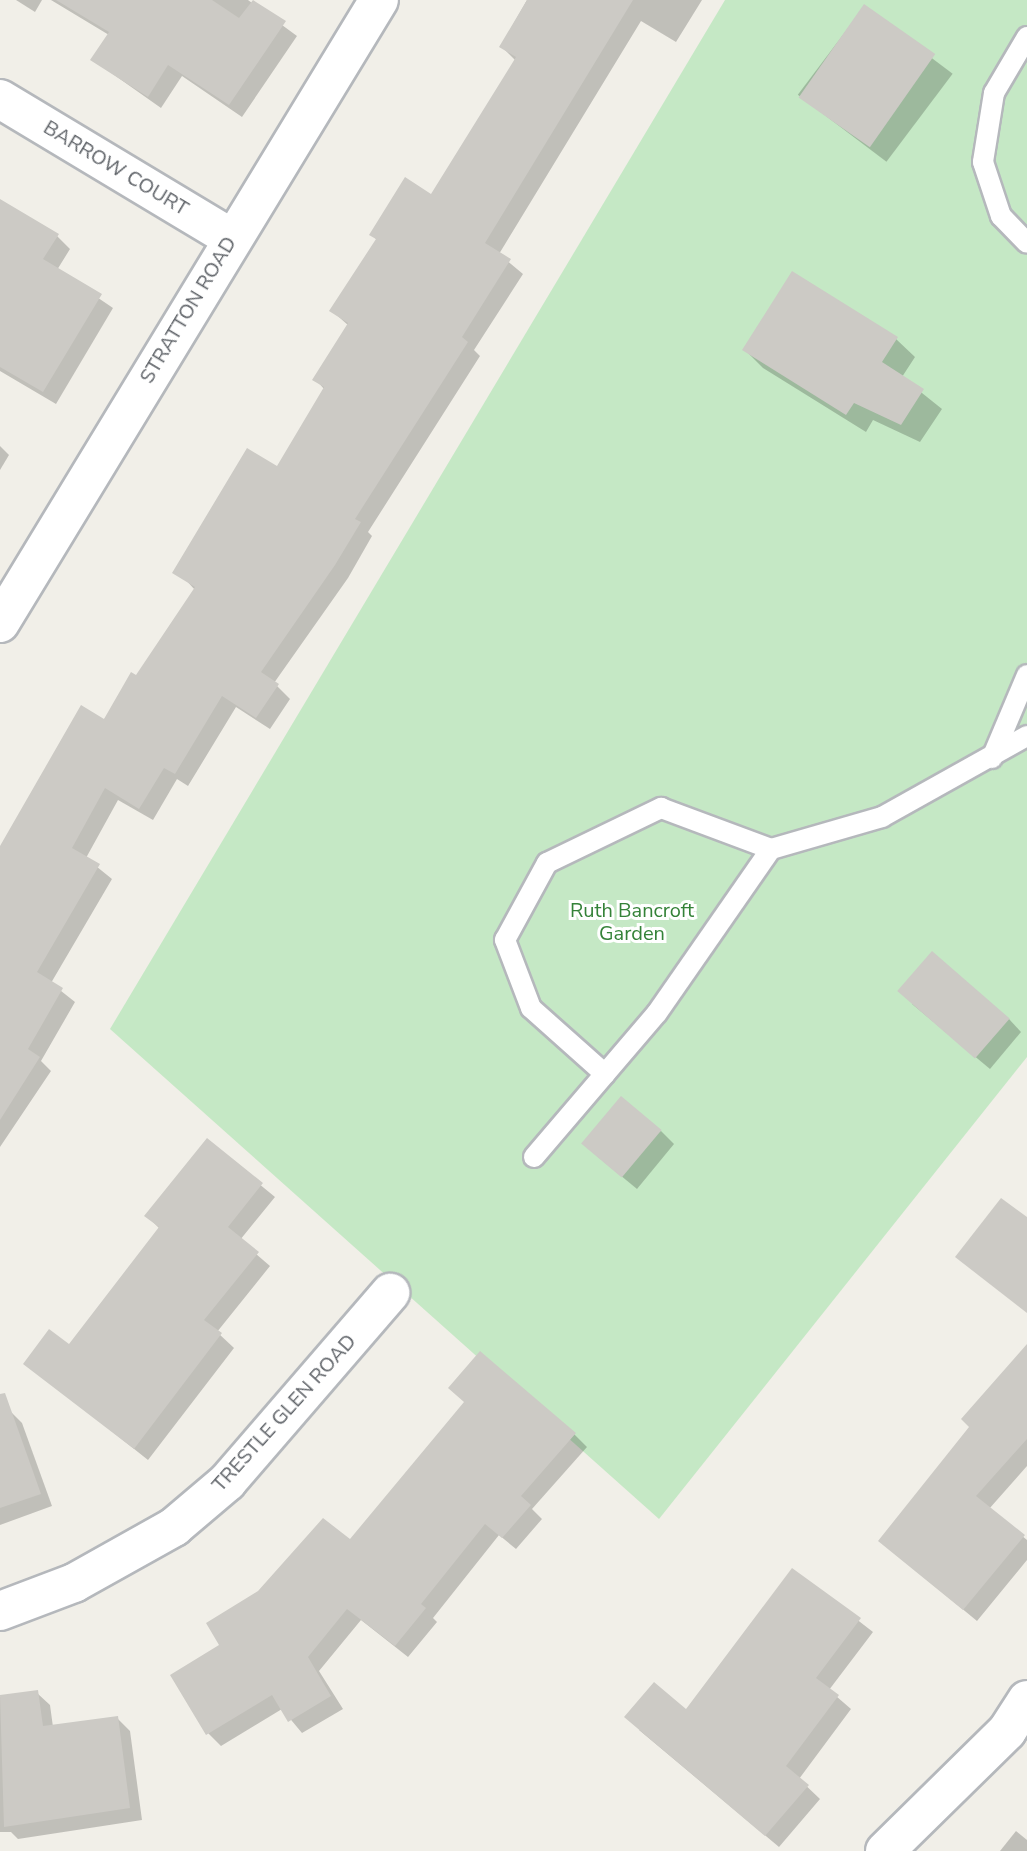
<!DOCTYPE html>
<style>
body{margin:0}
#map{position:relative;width:1027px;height:1851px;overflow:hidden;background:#f1efe8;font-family:"Nunito Sans",sans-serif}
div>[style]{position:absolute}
.green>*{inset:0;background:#c5e8c5}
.shadow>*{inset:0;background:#0003;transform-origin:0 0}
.building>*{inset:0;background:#cccac5;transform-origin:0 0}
.roads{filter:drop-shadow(2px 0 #b5b8bc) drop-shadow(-2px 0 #b5b8bc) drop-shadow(0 2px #b5b8bc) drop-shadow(0 -2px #b5b8bc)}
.service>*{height:20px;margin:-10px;padding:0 10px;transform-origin:10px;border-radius:10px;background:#fff}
.minor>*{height:38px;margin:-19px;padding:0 19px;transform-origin:19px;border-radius:19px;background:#fff}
span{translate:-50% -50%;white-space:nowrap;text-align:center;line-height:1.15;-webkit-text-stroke:6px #fff;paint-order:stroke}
.street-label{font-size:20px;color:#5f6368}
.park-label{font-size:20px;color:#348238}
</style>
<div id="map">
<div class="green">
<i style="clip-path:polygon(725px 0,1027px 0,1027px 1057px,659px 1519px,110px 1029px)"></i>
</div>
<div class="shadow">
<i style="clip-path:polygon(16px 0,42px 0,35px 12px)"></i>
<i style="clip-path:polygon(51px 0,248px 0,297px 36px,242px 117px,182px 76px,161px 108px,93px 60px,109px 35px)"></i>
<i style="clip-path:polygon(527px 0,702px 0,676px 42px,641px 21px,499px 254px,523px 274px,474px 350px,480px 356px,368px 532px,372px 536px,348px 578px,274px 683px,290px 699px,270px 729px,236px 707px,188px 786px,177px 779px,153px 820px,118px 800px,86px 858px,112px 879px,51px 983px,75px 1002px,41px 1061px,51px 1071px,0 1147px,0 850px,137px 678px,195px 590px,184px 578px,278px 469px,325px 390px,315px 379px,349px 326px,331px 310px,377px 240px,371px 234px,432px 197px,516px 61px,501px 46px)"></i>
<i style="left:864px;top:7px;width:111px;height:110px;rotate:37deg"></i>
<i style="clip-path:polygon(0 201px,57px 236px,70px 249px,57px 270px,113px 308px,56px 404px,0 371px)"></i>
<i style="clip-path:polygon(896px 339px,915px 357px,902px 377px,942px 409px,920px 442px,873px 420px,866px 432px,763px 368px,744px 349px)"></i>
<i style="clip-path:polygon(0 446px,9px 455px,0 470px)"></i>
<i style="clip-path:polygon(912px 1004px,1009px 1019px,1021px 1032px,990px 1069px)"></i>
<i style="clip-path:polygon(661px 1131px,674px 1144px,637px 1189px,597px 1156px)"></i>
<i style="clip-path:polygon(207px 1141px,275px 1197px,240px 1240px,270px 1266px,217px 1332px,234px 1348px,148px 1460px,26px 1363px,69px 1347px,160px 1229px,147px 1216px)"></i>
<i style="clip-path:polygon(1027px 1347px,1027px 1466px,989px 1509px,1027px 1540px,1027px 1560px,977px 1621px,880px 1541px,972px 1427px)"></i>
<i style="clip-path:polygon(9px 1410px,22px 1423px,52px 1506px,0 1525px,0 1414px)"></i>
<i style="clip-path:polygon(574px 1434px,587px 1447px,532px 1509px,542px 1519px,516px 1549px,499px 1535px,433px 1618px,437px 1622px,408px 1657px,361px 1620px,319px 1671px,343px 1709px,302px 1733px,282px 1709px,221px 1746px,208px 1733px,222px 1645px,350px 1541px)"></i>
<i style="clip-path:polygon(793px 1570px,873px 1632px,829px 1690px,851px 1709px,799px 1779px,820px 1799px,779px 1847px,639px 1730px,686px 1712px)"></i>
<i style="clip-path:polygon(37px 1693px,50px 1705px,53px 1727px,117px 1718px,130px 1731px,142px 1820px,18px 1839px,11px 1832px,0 1832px,0 1697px)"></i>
<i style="clip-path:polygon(1016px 1831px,1027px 1840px,1027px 1851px,1000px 1851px)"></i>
</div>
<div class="building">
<i style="clip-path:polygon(56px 0,212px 0,239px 18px,253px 0,286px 21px,229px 105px,168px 65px,148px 97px,90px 60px,109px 32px)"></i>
<i style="clip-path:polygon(527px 0,633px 0,485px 243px,511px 259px,462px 337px,468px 342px,355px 519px,361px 522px,335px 565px,261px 672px,279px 684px,256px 718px,222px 696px,175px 774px,164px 768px,139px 809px,105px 788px,72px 848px,100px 864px,37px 972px,63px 988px,28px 1049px,40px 1057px,0 1120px,0 846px,81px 705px,104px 719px,131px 672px,136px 675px,195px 587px,172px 573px,247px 448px,277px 466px,324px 387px,312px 380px,348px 323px,329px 311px,376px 239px,369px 235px,405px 177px,431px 194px,516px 57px,499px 47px)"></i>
<i style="left:864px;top:4px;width:87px;height:114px;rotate:35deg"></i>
<i style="clip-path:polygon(0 199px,59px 234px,43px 259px,102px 294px,43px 392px,0 367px)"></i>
<i style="clip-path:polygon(792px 271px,898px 337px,882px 362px,924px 389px,901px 425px,854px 403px,846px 415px,742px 350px)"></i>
<i style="left:932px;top:951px;width:103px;height:53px;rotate:41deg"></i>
<i style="left:621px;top:1096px;width:53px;height:62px;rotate:40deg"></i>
<i style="clip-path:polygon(207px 1138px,263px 1183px,228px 1227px,259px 1252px,204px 1320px,222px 1333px,134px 1449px,23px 1364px,49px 1329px,69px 1344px,159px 1227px,144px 1216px)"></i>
<i style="clip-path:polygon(1001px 1198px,1027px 1217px,1027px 1313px,955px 1257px)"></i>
<i style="clip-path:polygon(1027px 1344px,1027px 1439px,976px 1496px,1025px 1535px,963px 1610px,878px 1541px,969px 1427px,961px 1419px)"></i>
<i style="clip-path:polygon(480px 1351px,576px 1433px,521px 1496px,531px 1505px,502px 1538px,485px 1524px,421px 1604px,426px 1608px,395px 1646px,347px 1609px,308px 1657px,331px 1696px,288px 1722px,272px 1695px,206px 1735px,170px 1675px,219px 1645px,206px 1623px,258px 1591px,323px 1518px,350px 1539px,464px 1402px,448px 1388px)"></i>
<i style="clip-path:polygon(5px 1393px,41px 1494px,0 1508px,0 1394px)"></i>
<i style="clip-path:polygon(792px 1568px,861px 1618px,816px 1678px,839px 1695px,786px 1766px,809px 1785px,765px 1836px,624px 1717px,654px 1682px,686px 1709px)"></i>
<i style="clip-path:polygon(38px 1690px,43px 1726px,118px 1716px,130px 1808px,4px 1827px,0 1695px)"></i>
</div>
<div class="roads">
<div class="service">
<i style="left:1027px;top:37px;width:65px;rotate:120.5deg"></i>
<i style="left:994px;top:93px;width:70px;rotate:99.1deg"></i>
<i style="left:983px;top:162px;width:57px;rotate:71.6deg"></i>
<i style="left:1001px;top:216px;width:37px;rotate:46deg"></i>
<i style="left:992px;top:758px;width:90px;rotate:-67.1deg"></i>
<i style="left:605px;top:1074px;width:99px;rotate:-138.3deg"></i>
<i style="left:531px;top:1008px;width:73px;rotate:-110.9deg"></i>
<i style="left:505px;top:940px;width:88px;rotate:-61.4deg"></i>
<i style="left:547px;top:863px;width:127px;rotate:-25.8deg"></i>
<i style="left:661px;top:808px;width:117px;rotate:20.4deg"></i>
<i style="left:534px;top:1157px;width:189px;rotate:-49.5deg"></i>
<i style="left:657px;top:1013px;width:200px;rotate:-55.2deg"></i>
<i style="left:771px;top:849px;width:116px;rotate:-16.1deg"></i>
<i style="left:882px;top:817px;width:166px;rotate:-29.2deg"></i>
</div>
<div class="minor">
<i style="left:0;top:99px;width:270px;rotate:31deg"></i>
<i style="left:0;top:623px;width:729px;rotate:-58.69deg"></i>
<i style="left:0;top:1611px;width:79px;rotate:-20.7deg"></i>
<i style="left:74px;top:1583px;width:115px;rotate:-29.2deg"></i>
<i style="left:174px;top:1527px;width:70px;rotate:-40.3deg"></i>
<i style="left:227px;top:1482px;width:250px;rotate:-49.2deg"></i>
<i style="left:885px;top:1851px;width:171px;rotate:-44.5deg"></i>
<i style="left:1007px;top:1731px;width:37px;rotate:-57deg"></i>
</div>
</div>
<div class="street-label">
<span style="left:116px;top:168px;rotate:31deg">BARROW COURT</span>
<span style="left:188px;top:310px;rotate:-59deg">STRATTON ROAD</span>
<span style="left:284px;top:1413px;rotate:-48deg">TRESTLE GLEN ROAD</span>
</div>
<div class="park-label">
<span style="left:632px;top:922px">Ruth Bancroft<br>Garden</span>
</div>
</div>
